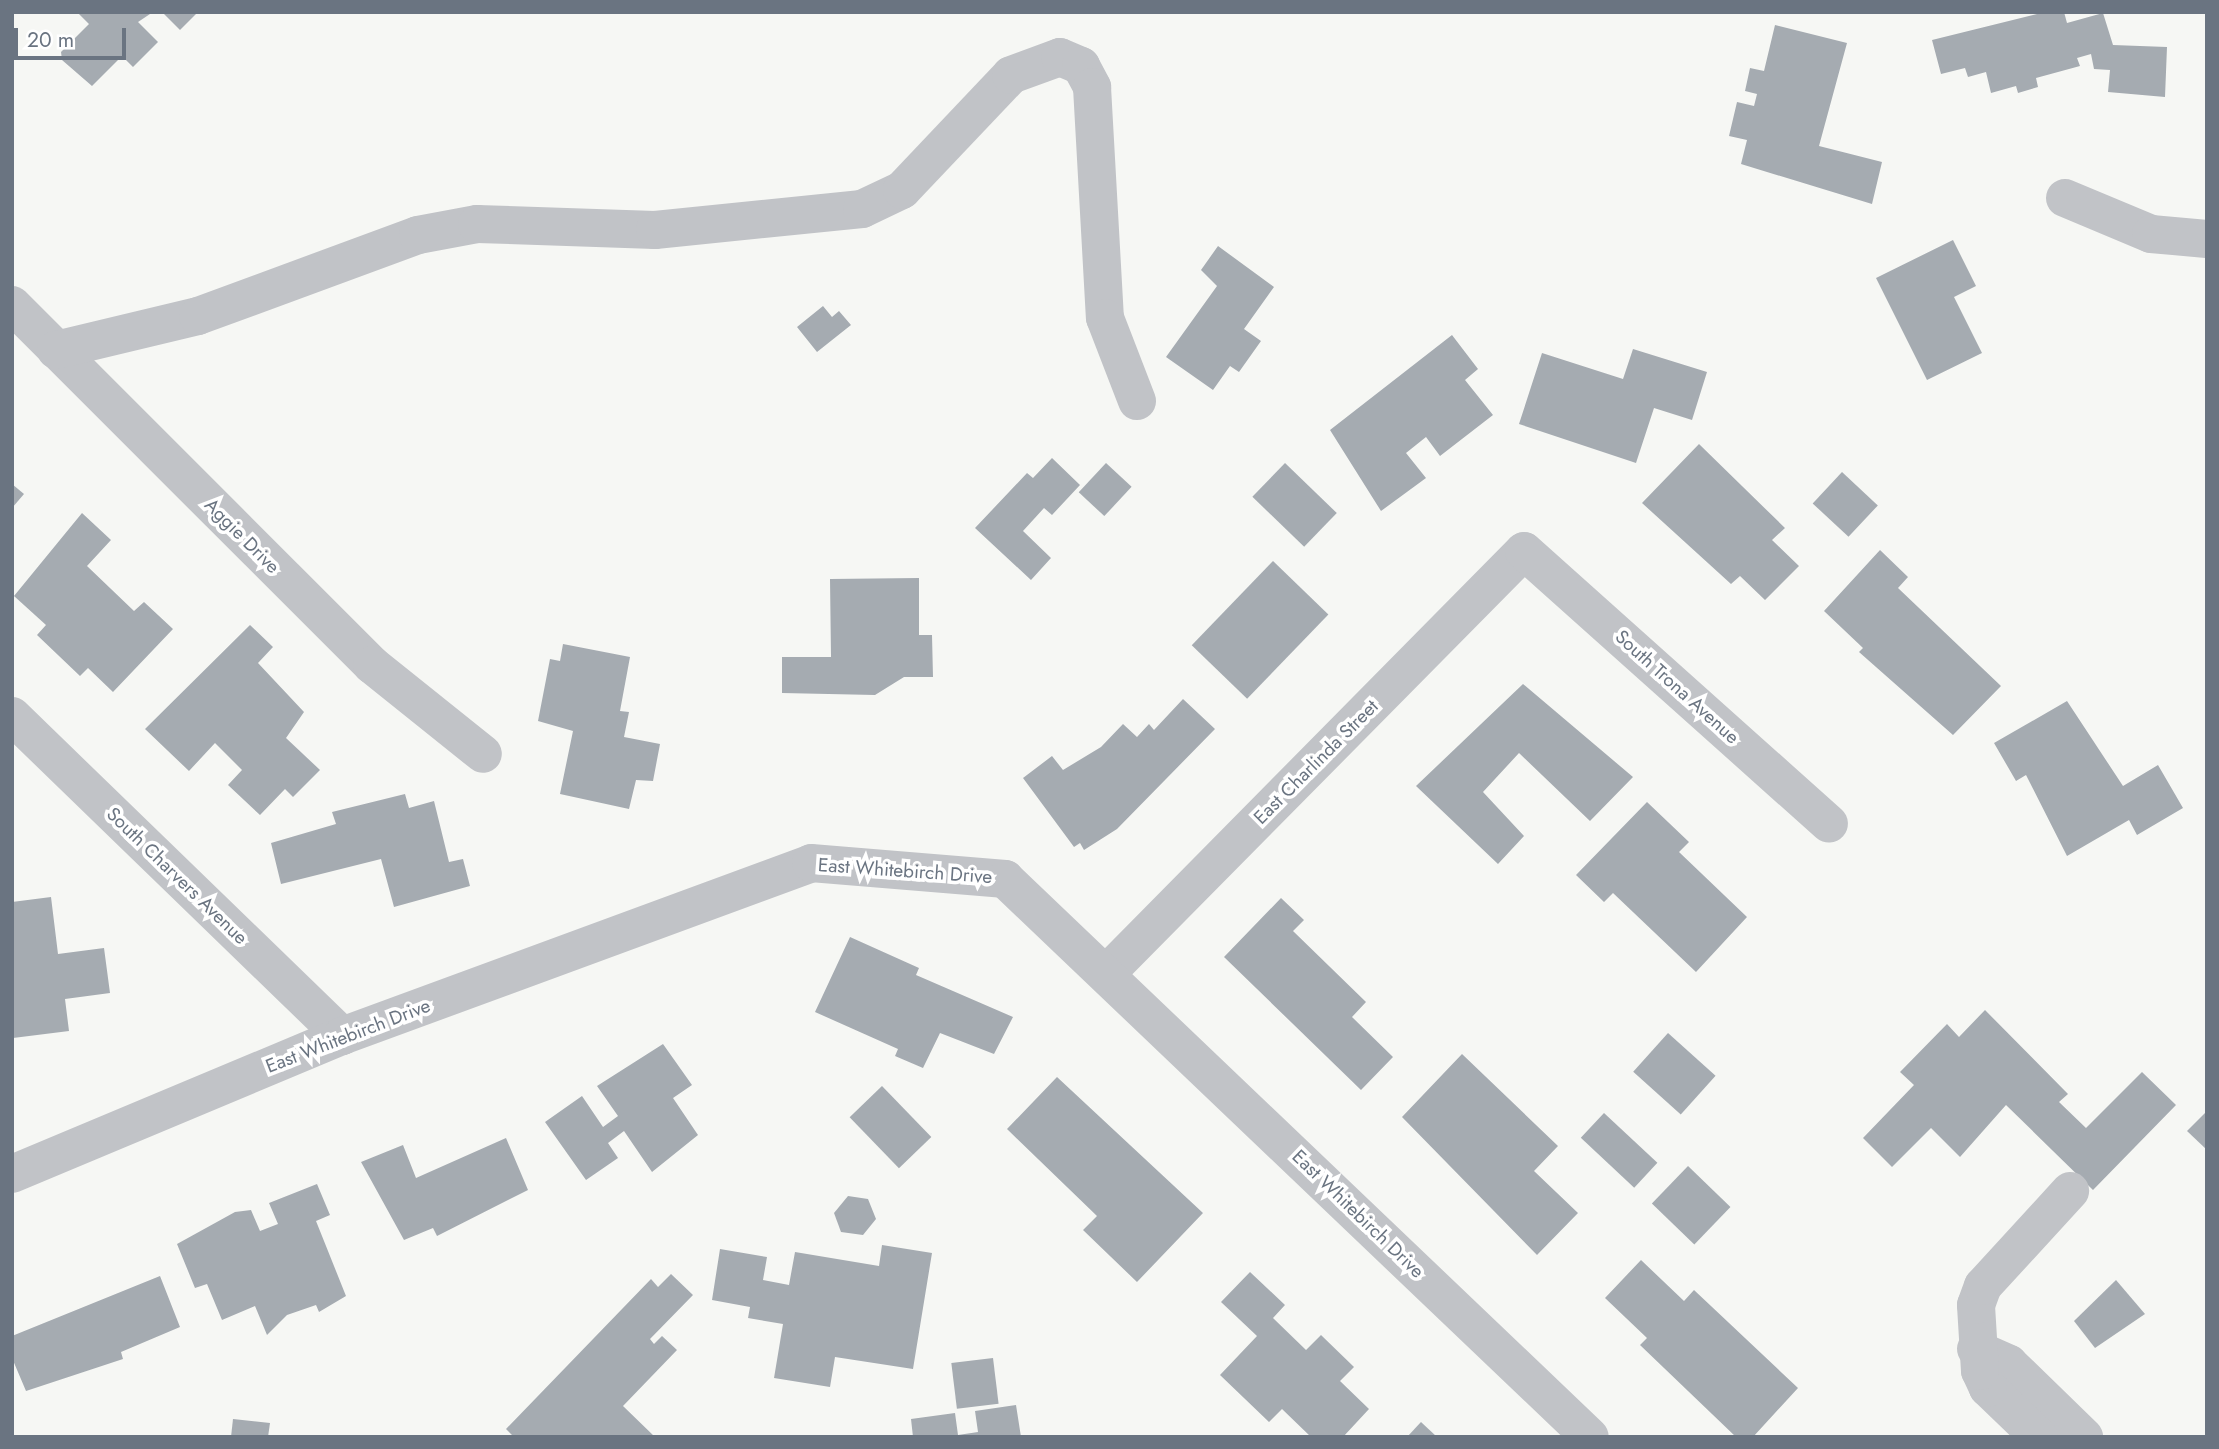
<!DOCTYPE html>
<style>
body{margin:0}
#map{position:relative;width:2219px;height:1449px;overflow:hidden;background:#f6f7f4;font-family:Jost,sans-serif}
div>[style]{position:absolute}
.building>*{inset:0;background:#a5abb1;transform-origin:0 0}
.minor>*{height:38px;margin:-19px;padding:0 19px;transform-origin:19px;border-radius:19px;background:#c1c3c7}
span{translate:-50% -50%;white-space:nowrap;text-align:center;line-height:1.15;-webkit-text-stroke:7px #fff;paint-order:stroke}
.street-label{font-size:19px;color:#6a7481}
.frame{position:absolute;inset:0;border:14px solid #6a7481;pointer-events:none}
.scale{position:absolute;left:14px;top:28px;width:112px;height:32px;box-sizing:border-box;border:4px solid #6a7481;border-top:0;padding-left:9px;font-size:21px;line-height:24px;white-space:nowrap;color:#6a7481;-webkit-text-stroke:5px #fff;paint-order:stroke}
</style>
<div id="map">
<div class="building">
<i style="clip-path:polygon(77px 12px,153px 12px,138px 22px,158px 42px,133px 67px,122px 56px,92px 86px,62px 60px,61px 52px,89px 24px)"></i>
<i style="clip-path:polygon(162px 12px,198px 12px,180px 30px)"></i>
<i style="clip-path:polygon(2045px 12px,2064px 12px,2067px 23px,2103px 13px,2113px 45px,2167px 47px,2165px 97px,2108px 92px,2110px 70px,2094px 69px,2091px 54px,2077px 58px,2080px 66px,2036px 78px,2038px 87px,2018px 93px,2016px 86px,1991px 93px,1986px 72px,1968px 77px,1965px 68px,1941px 74px,1932px 40px)"></i>
<i style="clip-path:polygon(1775px 25px,1847px 43px,1819px 146px,1882px 162px,1872px 204px,1741px 164px,1747px 140px,1729px 136px,1737px 102px,1754px 106px,1757px 94px,1745px 91px,1750px 68px,1764px 71px)"></i>
<i style="clip-path:polygon(1953px 240px,1976px 286px,1954px 297px,1982px 353px,1927px 380px,1876px 278px)"></i>
<i style="clip-path:polygon(1218px 246px,1274px 287px,1244px 329px,1261px 341px,1239px 372px,1230px 366px,1213px 390px,1166px 357px,1217px 286px,1201px 270px)"></i>
<i style="clip-path:polygon(823px 306px,832px 317px,839px 311px,851px 325px,817px 352px,797px 327px)"></i>
<i style="clip-path:polygon(1452px 335px,1478px 369px,1465px 380px,1493px 415px,1440px 456px,1426px 437px,1406px 453px,1426px 478px,1381px 511px,1330px 430px)"></i>
<i style="clip-path:polygon(1633px 349px,1707px 372px,1692px 420px,1654px 408px,1636px 463px,1519px 424px,1542px 353px,1623px 379px)"></i>
<i style="clip-path:polygon(1699px 444px,1785px 528px,1772px 540px,1799px 566px,1765px 600px,1740px 576px,1731px 584px,1642px 503px)"></i>
<i style="clip-path:polygon(1052px 458px,1080px 485px,1052px 515px,1044px 508px,1023px 531px,1051px 558px,1031px 580px,975px 528px,1027px 473px,1033px 478px)"></i>
<i style="left:1106px;top:463px;width:35px;height:40px;rotate:43deg"></i>
<i style="left:1285px;top:463px;width:72px;height:47px;rotate:44deg"></i>
<i style="left:1842px;top:472px;width:49px;height:43px;rotate:43deg"></i>
<i style="clip-path:polygon(12px 484px,24px 494px,12px 508px)"></i>
<i style="clip-path:polygon(82px 513px,111px 540px,87px 566px,134px 611px,144px 602px,173px 629px,113px 692px,88px 668px,80px 676px,37px 635px,46px 625px,14px 596px)"></i>
<i style="clip-path:polygon(1880px 550px,1908px 577px,1898px 588px,2001px 686px,1953px 735px,1859px 652px,1863px 648px,1824px 611px)"></i>
<i style="left:1273px;top:561px;width:77px;height:117px;rotate:44deg"></i>
<i style="clip-path:polygon(919px 578px,919px 635px,932px 635px,933px 677px,904px 677px,875px 695px,782px 693px,782px 657px,831px 657px,830px 579px)"></i>
<i style="clip-path:polygon(250px 625px,273px 647px,258px 663px,304px 712px,286px 738px,320px 770px,293px 797px,285px 789px,260px 815px,228px 785px,242px 770px,215px 743px,189px 771px,145px 729px)"></i>
<i style="clip-path:polygon(563px 644px,630px 657px,620px 711px,629px 712px,624px 737px,660px 744px,653px 781px,636px 780px,629px 809px,560px 794px,573px 731px,538px 721px,550px 659px,560px 661px)"></i>
<i style="clip-path:polygon(1523px 684px,1633px 777px,1590px 821px,1519px 753px,1483px 792px,1524px 836px,1498px 864px,1416px 786px)"></i>
<i style="clip-path:polygon(1183px 699px,1215px 729px,1117px 829px,1084px 850px,1080px 843px,1074px 847px,1023px 778px,1052px 756px,1063px 770px,1101px 747px,1123px 724px,1137px 737px,1149px 724px,1154px 730px)"></i>
<i style="clip-path:polygon(2067px 701px,2123px 786px,2158px 765px,2183px 808px,2137px 835px,2129px 820px,2067px 856px,2026px 775px,2016px 781px,1994px 743px)"></i>
<i style="clip-path:polygon(405px 794px,409px 808px,434px 801px,449px 862px,463px 859px,470px 886px,394px 907px,381px 859px,281px 884px,271px 843px,336px 824px,332px 812px)"></i>
<i style="clip-path:polygon(1647px 802px,1689px 842px,1679px 852px,1747px 917px,1696px 972px,1613px 893px,1604px 902px,1576px 875px)"></i>
<i style="clip-path:polygon(51px 897px,58px 954px,104px 948px,110px 993px,65px 999px,69px 1031px,13px 1038px,12px 902px)"></i>
<i style="clip-path:polygon(1281px 898px,1304px 920px,1293px 931px,1366px 1002px,1352px 1017px,1393px 1057px,1361px 1090px,1224px 957px)"></i>
<i style="clip-path:polygon(850px 937px,919px 968px,916px 975px,1013px 1017px,994px 1054px,940px 1033px,923px 1068px,895px 1056px,898px 1049px,815px 1012px)"></i>
<i style="clip-path:polygon(1985px 1010px,2068px 1094px,2059px 1102px,2086px 1128px,2142px 1072px,2176px 1105px,2093px 1190px,2006px 1105px,1960px 1157px,1931px 1128px,1892px 1167px,1863px 1138px,1914px 1085px,1900px 1072px,1947px 1024px,1959px 1037px)"></i>
<i style="left:1668px;top:1033px;width:64px;height:52px;rotate:42deg"></i>
<i style="clip-path:polygon(663px 1044px,692px 1085px,673px 1098px,698px 1135px,652px 1172px,624px 1131px,608px 1143px,618px 1158px,586px 1180px,545px 1122px,582px 1096px,603px 1127px,618px 1116px,597px 1086px)"></i>
<i style="clip-path:polygon(1462px 1054px,1558px 1146px,1534px 1171px,1578px 1213px,1537px 1255px,1402px 1117px)"></i>
<i style="clip-path:polygon(1057px 1077px,1203px 1213px,1137px 1282px,1083px 1230px,1097px 1216px,1007px 1129px)"></i>
<i style="left:882px;top:1086px;width:71px;height:45px;rotate:46deg"></i>
<i style="clip-path:polygon(2207px 1111px,2207px 1150px,2187px 1131px)"></i>
<i style="left:1604px;top:1113px;width:73px;height:34px;rotate:43deg"></i>
<i style="clip-path:polygon(506px 1138px,528px 1190px,437px 1236px,433px 1228px,404px 1240px,361px 1162px,403px 1145px,416px 1178px)"></i>
<i style="left:1688px;top:1166px;width:59px;height:52px;rotate:44deg"></i>
<i style="clip-path:polygon(317px 1184px,330px 1215px,316px 1221px,346px 1296px,319px 1312px,316px 1305px,287px 1315px,267px 1335px,255px 1306px,222px 1320px,207px 1284px,195px 1288px,177px 1244px,235px 1212px,251px 1210px,260px 1231px,278px 1224px,269px 1203px)"></i>
<i style="clip-path:polygon(848px 1196px,868px 1199px,876px 1219px,863px 1235px,841px 1232px,834px 1213px)"></i>
<i style="clip-path:polygon(882px 1245px,932px 1253px,913px 1369px,835px 1357px,830px 1387px,774px 1378px,783px 1324px,748px 1318px,750px 1307px,712px 1300px,720px 1249px,767px 1257px,763px 1280px,789px 1285px,795px 1252px,879px 1266px)"></i>
<i style="clip-path:polygon(1641px 1260px,1684px 1301px,1694px 1290px,1798px 1388px,1753px 1437px,1736px 1437px,1640px 1345px,1647px 1338px,1605px 1298px)"></i>
<i style="clip-path:polygon(1250px 1272px,1285px 1305px,1273px 1318px,1306px 1350px,1321px 1335px,1354px 1367px,1340px 1381px,1369px 1409px,1343px 1437px,1311px 1437px,1282px 1409px,1269px 1422px,1220px 1375px,1257px 1336px,1221px 1302px)"></i>
<i style="clip-path:polygon(671px 1274px,693px 1295px,650px 1339px,654px 1344px,662px 1336px,677px 1350px,623px 1406px,655px 1437px,514px 1437px,506px 1429px,651px 1279px,658px 1287px)"></i>
<i style="clip-path:polygon(160px 1276px,180px 1327px,121px 1352px,123px 1359px,26px 1391px,12px 1358px,12px 1336px)"></i>
<i style="clip-path:polygon(2116px 1280px,2145px 1314px,2095px 1348px,2074px 1321px)"></i>
<i style="left:993px;top:1358px;width:46px;height:42px;rotate:83deg"></i>
<i style="clip-path:polygon(1016px 1405px,1021px 1437px,913px 1437px,911px 1419px,955px 1413px,958px 1435px,978px 1432px,975px 1411px)"></i>
<i style="clip-path:polygon(233px 1419px,270px 1423px,268px 1437px,231px 1437px)"></i>
<i style="clip-path:polygon(1421px 1422px,1437px 1437px,1407px 1437px)"></i>
</div>
<div class="minor">
<i style="left:2065px;top:198px;width:93px;rotate:22.7deg"></i>
<i style="left:2151px;top:234px;width:56px;rotate:5.1deg"></i>
<i style="left:12px;top:305px;width:509px;rotate:45deg"></i>
<i style="left:372px;top:665px;width:142px;rotate:38.7deg"></i>
<i style="left:56px;top:350px;width:146px;rotate:-13.5deg"></i>
<i style="left:198px;top:316px;width:234px;rotate:-20.2deg"></i>
<i style="left:418px;top:235px;width:60px;rotate:-10.6deg"></i>
<i style="left:477px;top:224px;width:178px;rotate:1.9deg"></i>
<i style="left:655px;top:230px;width:208px;rotate:-5.8deg"></i>
<i style="left:862px;top:209px;width:44px;rotate:-25.4deg"></i>
<i style="left:902px;top:190px;width:158px;rotate:-46.5deg"></i>
<i style="left:1011px;top:75px;width:52px;rotate:-20.2deg"></i>
<i style="left:1060px;top:57px;width:23px;rotate:23deg"></i>
<i style="left:1081px;top:66px;width:24px;rotate:62deg"></i>
<i style="left:1092px;top:87px;width:231px;rotate:86.8deg"></i>
<i style="left:1105px;top:318px;width:89px;rotate:68.9deg"></i>
<i style="left:12px;top:716px;width:460px;rotate:44.1deg"></i>
<i style="left:1107px;top:973px;width:593px;rotate:-45.34deg"></i>
<i style="left:1524px;top:551px;width:409px;rotate:41.8deg"></i>
<i style="left:12px;top:1174px;width:358px;rotate:-22.7deg"></i>
<i style="left:342px;top:1036px;width:500px;rotate:-20.2deg"></i>
<i style="left:811px;top:863px;width:195px;rotate:4.7deg"></i>
<i style="left:1005px;top:879px;width:808px;rotate:43.65deg"></i>
<i style="left:1976px;top:1349px;width:36px;rotate:24deg"></i>
<i style="left:2009px;top:1364px;width:105px;rotate:44.2deg"></i>
<i style="left:2039px;top:1437px;width:71px;rotate:-136.1deg"></i>
<i style="left:1988px;top:1388px;width:19px;rotate:-115deg"></i>
<i style="left:1980px;top:1371px;width:66px;rotate:-93.5deg"></i>
<i style="left:1976px;top:1305px;width:20px;rotate:-70deg"></i>
<i style="left:1983px;top:1286px;width:129px;rotate:-47.5deg"></i>
</div>
<div class="street-label">
<span style="left:242px;top:536px;rotate:45deg">Aggie Drive</span>
<span style="left:1677px;top:687px;rotate:42deg">South Trona Avenue</span>
<span style="left:1316px;top:762px;rotate:-45deg">East Charlinda Street</span>
<span style="left:905px;top:871px;rotate:4deg">East Whitebirch Drive</span>
<span style="left:177px;top:876px;rotate:44deg">South Charvers Avenue</span>
<span style="left:348px;top:1036px;rotate:-21deg">East Whitebirch Drive</span>
<span style="left:1358px;top:1214px;rotate:44deg">East Whitebirch Drive</span>
</div>
<div class="frame"></div>
<div class="scale">20 m</div>
</div>
